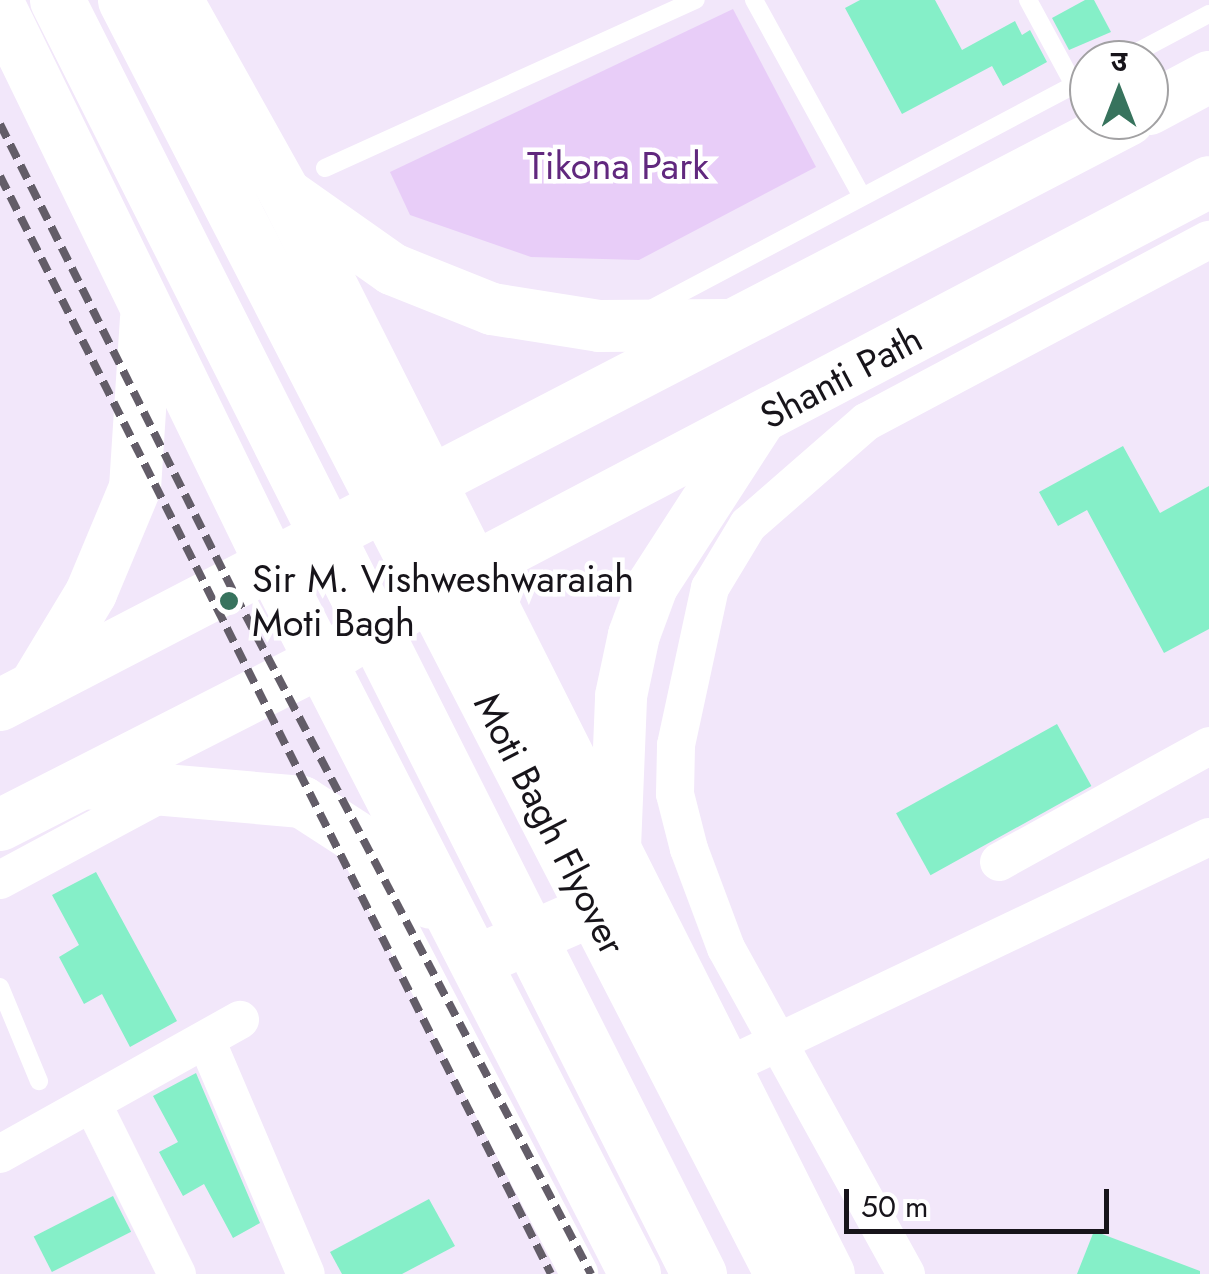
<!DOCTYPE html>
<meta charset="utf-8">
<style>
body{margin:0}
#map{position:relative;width:1209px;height:1274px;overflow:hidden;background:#f2e7fa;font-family:Jost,"Noto Sans Devanagari",sans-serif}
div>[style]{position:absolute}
.green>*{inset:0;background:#e8cdf8}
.building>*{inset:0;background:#85efc8;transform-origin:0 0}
.lane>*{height:18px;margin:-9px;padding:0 9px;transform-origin:9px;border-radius:9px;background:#fff}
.street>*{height:38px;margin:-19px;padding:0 19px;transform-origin:19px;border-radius:19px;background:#fff}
.secondary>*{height:52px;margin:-26px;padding:0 26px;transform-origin:26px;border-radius:26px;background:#fff}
.primary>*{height:55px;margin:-27.5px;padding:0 27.5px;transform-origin:27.5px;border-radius:27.5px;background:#fff}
.rail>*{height:8px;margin-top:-4px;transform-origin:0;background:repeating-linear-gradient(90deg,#635d68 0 15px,transparent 0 23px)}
.dots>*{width:28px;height:28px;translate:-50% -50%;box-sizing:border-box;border:5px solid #fff;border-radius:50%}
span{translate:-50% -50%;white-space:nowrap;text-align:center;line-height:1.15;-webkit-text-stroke:9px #fff;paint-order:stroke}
.park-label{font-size:38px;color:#61287e}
.street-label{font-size:38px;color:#17141a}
.poi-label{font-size:38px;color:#17141a}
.left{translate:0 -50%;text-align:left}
.north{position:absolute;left:1069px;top:40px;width:100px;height:100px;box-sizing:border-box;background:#fff;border:2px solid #a2a1a3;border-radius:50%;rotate:0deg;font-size:28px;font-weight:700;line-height:40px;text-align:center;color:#17141a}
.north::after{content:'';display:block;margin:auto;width:35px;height:45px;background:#37735d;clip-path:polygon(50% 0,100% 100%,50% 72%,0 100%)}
.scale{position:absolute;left:844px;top:1189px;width:265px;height:45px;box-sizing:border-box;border:5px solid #17141a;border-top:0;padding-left:12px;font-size:30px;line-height:35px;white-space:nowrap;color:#17141a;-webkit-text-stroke:8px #fff;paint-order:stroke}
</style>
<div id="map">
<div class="green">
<i style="clip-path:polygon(733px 9px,816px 167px,639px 260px,531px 257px,410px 215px,390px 172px)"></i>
</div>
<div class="building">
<i style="clip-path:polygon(860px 0,935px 0,962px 50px,1015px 21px,1022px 35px,1030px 30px,1047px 62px,1003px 86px,992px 66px,902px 114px,845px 8px)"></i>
<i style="clip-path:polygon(1085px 0,1094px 0,1111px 32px,1069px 50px,1052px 18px)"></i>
<i style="clip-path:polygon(1123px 446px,1160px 513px,1209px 486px,1209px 629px,1164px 653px,1087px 510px,1058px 526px,1039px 492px)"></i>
<i style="left:1057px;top:724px;width:71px;height:184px;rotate:61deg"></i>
<i style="clip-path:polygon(96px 872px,177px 1021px,130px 1047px,102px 994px,84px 1004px,59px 957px,79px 945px,52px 895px)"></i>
<i style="clip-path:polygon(196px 1073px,260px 1223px,233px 1238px,204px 1184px,183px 1196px,159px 1152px,178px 1142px,153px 1096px)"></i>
<i style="left:113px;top:1196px;width:40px;height:89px;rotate:63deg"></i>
<i style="clip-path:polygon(429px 1199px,455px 1246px,402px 1274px,342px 1274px,330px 1252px)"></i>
<i style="clip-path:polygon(1094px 1231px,1200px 1271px,1200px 1274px,1077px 1274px)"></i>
</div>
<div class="lane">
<i style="left:754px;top:0;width:222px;rotate:61.2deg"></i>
<i style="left:1028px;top:0;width:97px;rotate:61.6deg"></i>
<i style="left:1122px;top:60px;width:98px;rotate:-27.9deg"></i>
<i style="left:325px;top:168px;width:407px;rotate:-24.4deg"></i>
<i style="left:649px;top:310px;width:498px;rotate:-27.9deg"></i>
<i style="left:0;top:987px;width:102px;rotate:67.5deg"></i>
</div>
<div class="street">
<i style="left:353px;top:839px;width:490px;rotate:62.5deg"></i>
<i style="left:999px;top:862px;width:240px;rotate:-28.9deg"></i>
<i style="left:0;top:880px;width:193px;rotate:-28.2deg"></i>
<i style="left:206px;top:1040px;width:254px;rotate:66.9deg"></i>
<i style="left:726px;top:1067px;width:535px;rotate:-25.46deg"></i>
<i style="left:92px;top:1103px;width:191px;rotate:63.6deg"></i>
<i style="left:0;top:1154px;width:275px;rotate:-29.2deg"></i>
<i style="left:906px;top:1274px;width:372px;rotate:-118.9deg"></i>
<i style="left:726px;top:948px;width:106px;rotate:-110.5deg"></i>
<i style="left:689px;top:849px;width:57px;rotate:-104.3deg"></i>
<i style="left:675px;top:794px;width:49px;rotate:-88.8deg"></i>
<i style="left:676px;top:745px;width:161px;rotate:-77.8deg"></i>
<i style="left:710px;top:588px;width:74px;rotate:-58.9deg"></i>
<i style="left:748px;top:525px;width:157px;rotate:-41.1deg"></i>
<i style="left:866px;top:422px;width:388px;rotate:-28deg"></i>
</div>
<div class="secondary">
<i style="left:177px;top:0;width:221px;rotate:60.8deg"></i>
<i style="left:285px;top:193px;width:1210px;rotate:63.29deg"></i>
<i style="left:0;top:7px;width:619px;rotate:64.06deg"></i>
<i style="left:271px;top:564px;width:798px;rotate:62.86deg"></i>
<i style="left:1149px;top:109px;width:68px;rotate:-28.1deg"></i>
<i style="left:290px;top:197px;width:125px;rotate:35.2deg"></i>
<i style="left:392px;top:269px;width:108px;rotate:21.8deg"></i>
<i style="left:492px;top:309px;width:108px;rotate:9deg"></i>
<i style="left:599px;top:326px;width:127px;rotate:-0.5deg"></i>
<i style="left:35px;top:686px;width:109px;rotate:-58.9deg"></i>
<i style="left:91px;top:593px;width:114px;rotate:-67.3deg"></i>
<i style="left:135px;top:488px;width:170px;rotate:-86.3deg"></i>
<i style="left:0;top:705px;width:1271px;rotate:-27.41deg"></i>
<i style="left:85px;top:783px;width:218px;rotate:5deg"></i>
<i style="left:302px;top:802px;width:98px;rotate:32.9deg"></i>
<i style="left:384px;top:855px;width:67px;rotate:45.6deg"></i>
<i style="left:0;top:825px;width:364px;rotate:-27deg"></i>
<i style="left:324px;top:660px;width:174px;rotate:-31.6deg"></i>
<i style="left:472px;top:569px;width:832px;rotate:-27.7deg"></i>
<i style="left:615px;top:848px;width:152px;rotate:-87.7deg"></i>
<i style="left:621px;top:696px;width:62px;rotate:-78deg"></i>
<i style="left:634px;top:635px;width:52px;rotate:-69.8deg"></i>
<i style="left:652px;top:586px;width:195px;rotate:-57.1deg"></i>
<i style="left:488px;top:956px;width:157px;rotate:-23.6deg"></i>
</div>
<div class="primary">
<i style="left:57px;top:0;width:1427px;rotate:63.26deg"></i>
<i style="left:125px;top:0;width:1433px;rotate:62.72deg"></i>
</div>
<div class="rail">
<i style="left:0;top:124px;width:526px;rotate:63.48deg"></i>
<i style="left:235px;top:595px;width:767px;rotate:62.33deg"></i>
<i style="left:0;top:176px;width:1228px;rotate:63.35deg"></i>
</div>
<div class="dots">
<i style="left:229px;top:601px;background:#37735d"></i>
</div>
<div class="park-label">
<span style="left:618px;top:166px">Tikona Park</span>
</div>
<div class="street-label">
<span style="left:841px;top:377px;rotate:-28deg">Shanti Path</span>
<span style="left:550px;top:824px;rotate:63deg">Moti Bagh Flyover</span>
</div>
<div class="poi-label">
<span class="left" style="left:252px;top:601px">Sir M. Vishweshwaraiah<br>Moti Bagh</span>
</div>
<div class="north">उ</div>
<div class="scale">50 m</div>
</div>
